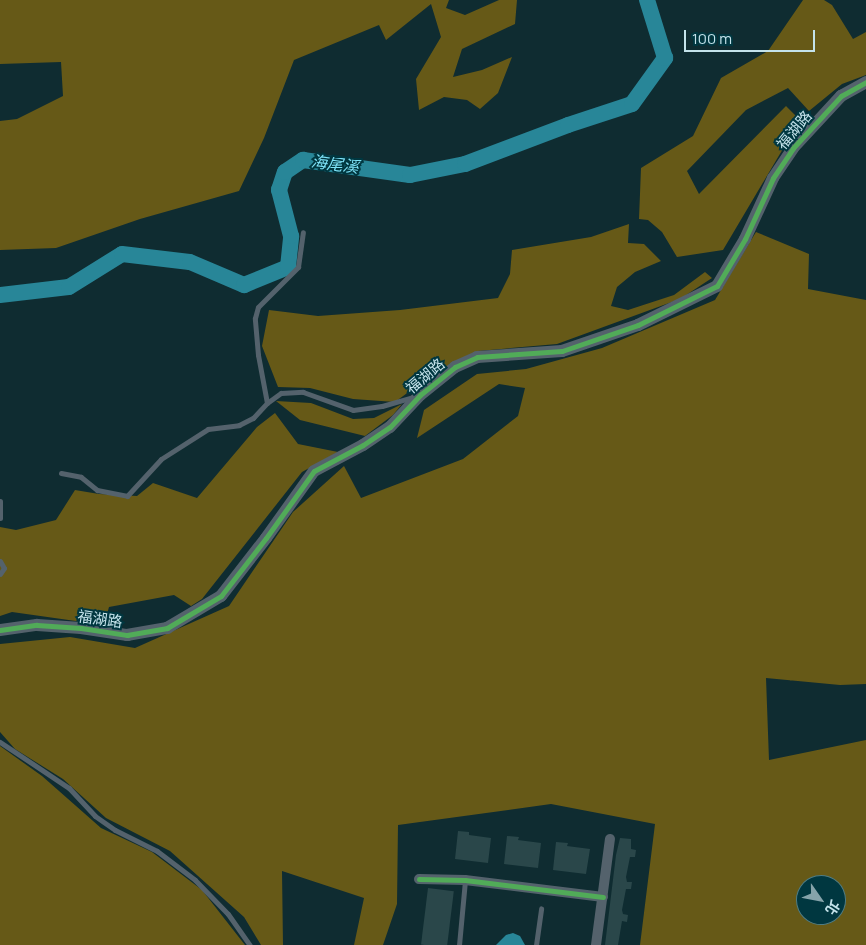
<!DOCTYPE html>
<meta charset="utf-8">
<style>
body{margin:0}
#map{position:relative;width:866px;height:945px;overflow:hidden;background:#0f2c31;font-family:Manrope,"Noto Sans TC",sans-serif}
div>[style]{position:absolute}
.forest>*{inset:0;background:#665917}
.water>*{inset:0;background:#288698}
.river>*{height:16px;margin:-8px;padding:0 8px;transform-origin:8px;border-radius:8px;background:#288698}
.building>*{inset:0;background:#2a474a;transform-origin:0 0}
.service>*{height:5px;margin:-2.5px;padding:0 2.5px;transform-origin:2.5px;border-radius:2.5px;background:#54626c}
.minor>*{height:10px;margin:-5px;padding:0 5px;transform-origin:5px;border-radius:5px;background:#54626c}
.tertiary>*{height:12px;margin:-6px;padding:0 6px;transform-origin:6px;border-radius:6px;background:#54626c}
.cycleway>*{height:5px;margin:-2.5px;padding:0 2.5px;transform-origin:2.5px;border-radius:2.5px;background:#51ab58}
span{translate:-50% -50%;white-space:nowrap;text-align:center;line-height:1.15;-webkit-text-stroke:4px #003740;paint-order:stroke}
.street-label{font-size:15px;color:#c4e3eb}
.water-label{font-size:16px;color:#7de2f7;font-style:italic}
.north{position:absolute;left:796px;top:875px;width:50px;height:50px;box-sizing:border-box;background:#003740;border:1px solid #4e7c84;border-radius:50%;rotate:123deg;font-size:14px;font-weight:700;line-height:20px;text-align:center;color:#c4e3eb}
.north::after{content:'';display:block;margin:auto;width:18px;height:22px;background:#85a3aa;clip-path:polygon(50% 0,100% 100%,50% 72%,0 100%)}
.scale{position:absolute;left:684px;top:30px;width:131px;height:22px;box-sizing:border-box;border:2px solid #c4e3eb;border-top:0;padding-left:6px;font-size:15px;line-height:18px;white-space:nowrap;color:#c4e3eb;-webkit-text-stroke:4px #003740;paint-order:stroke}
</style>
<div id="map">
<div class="forest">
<i style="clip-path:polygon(0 0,449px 0,446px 8px,465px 15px,499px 0,517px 0,515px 24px,462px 49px,453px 77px,482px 70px,512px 57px,498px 93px,480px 109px,467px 100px,444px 97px,419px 110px,416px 79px,441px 37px,431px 4px,386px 40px,379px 25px,294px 60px,264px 138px,239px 191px,140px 219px,56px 248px,0 250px,0 121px,17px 119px,63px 96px,61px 62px,0 64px)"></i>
<i style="clip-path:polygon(803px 0,824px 0,832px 5px,853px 39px,866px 32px,866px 75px,842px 84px,809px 111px,788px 88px,746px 110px,687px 171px,699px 194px,786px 106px,800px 120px,723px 250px,677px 257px,662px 232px,648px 220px,639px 219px,641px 168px,693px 136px,721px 78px,768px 51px)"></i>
<i style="clip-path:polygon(629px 224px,628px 243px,644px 244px,661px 261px,635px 272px,617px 287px,611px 306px,628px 310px,674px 295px,705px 272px,712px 278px,680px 299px,557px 344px,478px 351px,433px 374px,395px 402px,353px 399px,310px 388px,278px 387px,262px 346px,269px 310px,318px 316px,400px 310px,498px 298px,510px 274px,512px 250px,591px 237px)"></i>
<i style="clip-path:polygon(evenodd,756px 232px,809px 254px,808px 289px,866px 300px,866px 684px,840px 685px,766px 678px,769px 760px,866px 740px,866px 945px,640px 945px,655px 824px,551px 804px,398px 825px,397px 904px,383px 945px,354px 945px,364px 898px,282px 871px,283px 945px,261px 945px,244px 917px,170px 851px,106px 818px,63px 779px,15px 749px,0 732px,0 644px,70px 637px,135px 648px,229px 606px,293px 512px,344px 466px,361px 498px,463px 459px,518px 416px,525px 388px,499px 384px,417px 438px,424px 410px,477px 374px,526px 369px,602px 348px,715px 300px,756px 232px,806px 885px,836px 885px,836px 915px,806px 915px,806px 885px)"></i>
<i style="clip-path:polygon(276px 401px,311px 403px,353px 419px,374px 418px,402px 404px,393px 415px,365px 436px,300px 420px)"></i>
<i style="clip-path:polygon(275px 413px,298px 444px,338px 452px,302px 472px,202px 599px,191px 606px,174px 595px,109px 607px,104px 625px,12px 612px,0 616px,0 527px,16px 530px,56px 520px,75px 490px,99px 494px,137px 496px,153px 483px,197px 498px,257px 427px)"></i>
<i style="clip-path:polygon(0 746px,42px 776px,101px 828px,152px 852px,202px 890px,245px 945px,0 945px)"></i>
</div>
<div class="water">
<i style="clip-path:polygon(513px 933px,520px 936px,525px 945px,496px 945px,506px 935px)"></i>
</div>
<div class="river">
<i style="left:0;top:295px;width:69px;rotate:-6.6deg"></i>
<i style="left:69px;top:287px;width:62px;rotate:-31.9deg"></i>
<i style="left:122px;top:254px;width:68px;rotate:6.7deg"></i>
<i style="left:190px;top:262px;width:59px;rotate:23.1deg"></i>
<i style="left:244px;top:285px;width:48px;rotate:-22.2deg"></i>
<i style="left:288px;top:267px;width:31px;rotate:-84deg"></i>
<i style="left:291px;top:236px;width:48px;rotate:-104.6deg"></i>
<i style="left:279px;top:190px;width:19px;rotate:-72deg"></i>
<i style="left:285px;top:172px;width:22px;rotate:-34deg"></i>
<i style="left:303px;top:160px;width:108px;rotate:8deg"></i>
<i style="left:410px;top:175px;width:56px;rotate:-11.3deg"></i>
<i style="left:465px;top:164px;width:110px;rotate:-20.7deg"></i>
<i style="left:568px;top:125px;width:67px;rotate:-18.2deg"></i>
<i style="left:632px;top:104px;width:57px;rotate:-54.3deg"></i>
<i style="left:665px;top:58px;width:61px;rotate:-107.2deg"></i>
</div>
<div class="building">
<i style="clip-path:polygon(458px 831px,469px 832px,469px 835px,491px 838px,488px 863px,455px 859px)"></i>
<i style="clip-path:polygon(507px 836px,519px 837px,518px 840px,541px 843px,538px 868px,504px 864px)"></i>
<i style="clip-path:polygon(620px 838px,631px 839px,631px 849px,636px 850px,635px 857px,630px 857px,626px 877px,627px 882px,632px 882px,631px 889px,626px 889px,622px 910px,623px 914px,628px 915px,627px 922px,622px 921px,618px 945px,605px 945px,616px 855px)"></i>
<i style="clip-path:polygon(556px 842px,568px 843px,567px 846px,590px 849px,586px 874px,553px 870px)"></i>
<i style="left:428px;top:888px;width:26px;height:57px;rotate:7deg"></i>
</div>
<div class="service">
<i style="left:267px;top:403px;width:49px;rotate:-100.6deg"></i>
<i style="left:258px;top:355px;width:37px;rotate:-95deg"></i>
<i style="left:255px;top:318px;width:11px;rotate:-75deg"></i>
<i style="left:258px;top:307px;width:57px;rotate:-45deg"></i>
<i style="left:298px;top:267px;width:35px;rotate:-82deg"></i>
<i style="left:61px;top:473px;width:20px;rotate:11deg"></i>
<i style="left:81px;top:477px;width:21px;rotate:39deg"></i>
<i style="left:97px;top:490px;width:31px;rotate:11deg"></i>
<i style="left:127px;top:496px;width:50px;rotate:-47.4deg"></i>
<i style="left:161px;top:459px;width:56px;rotate:-32.6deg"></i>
<i style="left:208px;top:429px;width:31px;rotate:-7deg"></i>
<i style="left:239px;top:425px;width:16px;rotate:-27deg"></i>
<i style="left:253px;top:418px;width:21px;rotate:-47deg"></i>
<i style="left:267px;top:403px;width:17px;rotate:-36deg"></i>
<i style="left:281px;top:393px;width:22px;rotate:-3deg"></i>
<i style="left:303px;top:392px;width:53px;rotate:19.8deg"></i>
<i style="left:353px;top:410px;width:29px;rotate:-8deg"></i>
<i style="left:382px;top:406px;width:32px;rotate:-16deg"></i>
<i style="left:0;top:518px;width:17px;rotate:-90deg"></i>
<i style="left:0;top:561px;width:8px;rotate:60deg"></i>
<i style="left:4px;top:568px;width:7px;rotate:124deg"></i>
<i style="left:0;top:742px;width:83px;rotate:33.7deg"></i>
<i style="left:69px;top:788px;width:38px;rotate:47deg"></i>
<i style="left:95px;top:816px;width:24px;rotate:35deg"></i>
<i style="left:115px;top:830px;width:47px;rotate:26.6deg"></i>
<i style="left:157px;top:851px;width:48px;rotate:37.3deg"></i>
<i style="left:195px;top:880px;width:47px;rotate:45.9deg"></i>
<i style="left:228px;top:914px;width:38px;rotate:55deg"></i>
<i style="left:459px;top:945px;width:65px;rotate:-84.7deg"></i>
<i style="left:536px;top:945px;width:37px;rotate:-82deg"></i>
</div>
<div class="minor">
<i style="left:419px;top:879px;width:46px;rotate:1.2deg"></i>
<i style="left:465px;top:880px;width:139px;rotate:7deg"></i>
<i style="left:596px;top:945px;width:107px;rotate:-82.5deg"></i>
</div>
<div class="tertiary">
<i style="left:0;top:630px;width:37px;rotate:-8deg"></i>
<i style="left:37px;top:625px;width:44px;rotate:3.9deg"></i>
<i style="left:81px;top:628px;width:47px;rotate:8.7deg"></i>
<i style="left:127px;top:635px;width:41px;rotate:-9.9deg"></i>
<i style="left:167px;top:628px;width:63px;rotate:-30.7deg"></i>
<i style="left:221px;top:596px;width:73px;rotate:-52.2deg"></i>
<i style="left:266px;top:538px;width:82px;rotate:-54.4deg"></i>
<i style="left:314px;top:471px;width:55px;rotate:-28deg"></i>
<i style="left:363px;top:445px;width:32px;rotate:-34deg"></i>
<i style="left:390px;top:427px;width:44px;rotate:-46.8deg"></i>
<i style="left:420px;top:395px;width:45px;rotate:-38.7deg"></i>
<i style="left:455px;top:367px;width:24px;rotate:-24deg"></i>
<i style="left:477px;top:357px;width:85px;rotate:-4deg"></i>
<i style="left:562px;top:351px;width:80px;rotate:-18.9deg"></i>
<i style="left:638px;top:325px;width:88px;rotate:-26.3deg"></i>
<i style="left:717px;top:286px;width:55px;rotate:-59.2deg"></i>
<i style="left:745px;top:239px;width:67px;rotate:-65.3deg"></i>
<i style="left:773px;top:178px;width:36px;rotate:-56deg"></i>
<i style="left:793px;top:148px;width:71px;rotate:-47.3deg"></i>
<i style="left:841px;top:96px;width:29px;rotate:-29deg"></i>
</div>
<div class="cycleway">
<i style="left:0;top:630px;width:37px;rotate:-8deg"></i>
<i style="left:37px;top:625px;width:44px;rotate:3.9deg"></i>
<i style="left:81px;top:628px;width:47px;rotate:8.7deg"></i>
<i style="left:127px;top:635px;width:41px;rotate:-9.9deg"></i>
<i style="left:167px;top:628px;width:63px;rotate:-30.7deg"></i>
<i style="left:221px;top:596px;width:73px;rotate:-52.2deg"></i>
<i style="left:266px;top:538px;width:82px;rotate:-54.4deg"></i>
<i style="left:314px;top:471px;width:55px;rotate:-28deg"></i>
<i style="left:363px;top:445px;width:32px;rotate:-34deg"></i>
<i style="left:390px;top:427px;width:44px;rotate:-46.8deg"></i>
<i style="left:420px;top:395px;width:45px;rotate:-38.7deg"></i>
<i style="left:455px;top:367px;width:24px;rotate:-24deg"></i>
<i style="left:477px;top:357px;width:85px;rotate:-4deg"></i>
<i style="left:562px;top:351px;width:80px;rotate:-18.9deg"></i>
<i style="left:638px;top:325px;width:88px;rotate:-26.3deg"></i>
<i style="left:717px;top:286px;width:55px;rotate:-59.2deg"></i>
<i style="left:745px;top:239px;width:67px;rotate:-65.3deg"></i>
<i style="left:773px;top:178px;width:36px;rotate:-56deg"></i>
<i style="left:793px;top:148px;width:71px;rotate:-47.3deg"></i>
<i style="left:841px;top:96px;width:29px;rotate:-29deg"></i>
<i style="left:419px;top:879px;width:46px;rotate:1.2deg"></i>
<i style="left:465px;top:880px;width:139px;rotate:7deg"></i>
</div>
<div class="street-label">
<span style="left:794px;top:130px;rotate:-50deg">福湖路</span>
<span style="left:425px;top:376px;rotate:-40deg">福湖路</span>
<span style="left:100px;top:619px;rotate:8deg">福湖路</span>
</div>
<div class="water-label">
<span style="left:335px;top:164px;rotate:8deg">海尾溪</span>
</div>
<div class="north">北</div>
<div class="scale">100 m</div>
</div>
